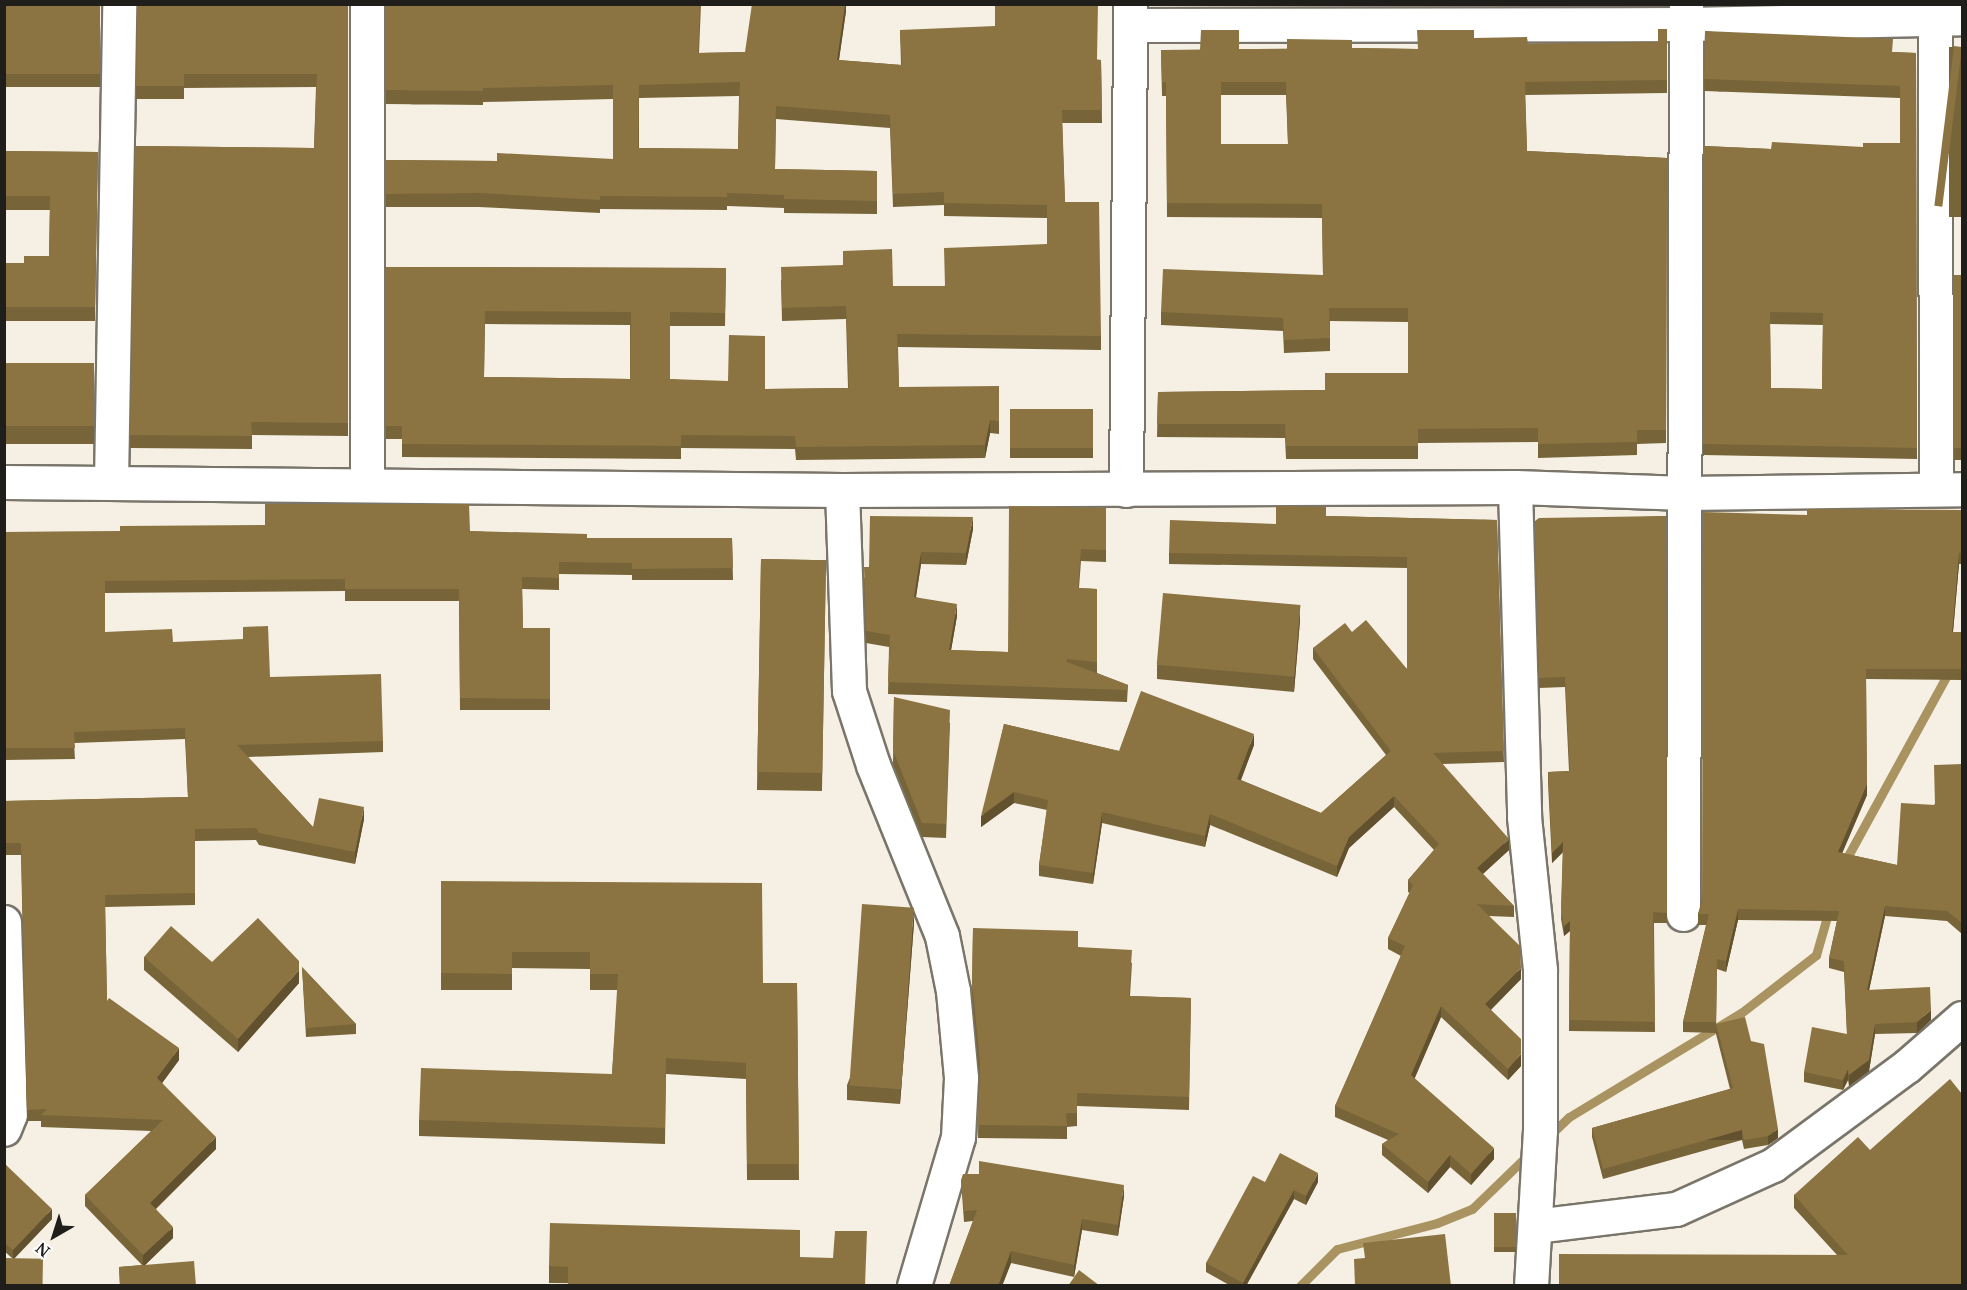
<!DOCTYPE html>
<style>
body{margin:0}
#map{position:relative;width:1967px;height:1290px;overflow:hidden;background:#f6f0e4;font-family:"Noto Serif",serif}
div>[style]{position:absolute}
.stream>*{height:9px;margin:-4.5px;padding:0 4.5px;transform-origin:4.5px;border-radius:4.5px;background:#a99360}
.roads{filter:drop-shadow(2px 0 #7a756a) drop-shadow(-2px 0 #7a756a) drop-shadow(0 2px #7a756a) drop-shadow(0 -2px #7a756a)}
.street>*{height:33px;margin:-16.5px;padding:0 16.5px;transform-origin:16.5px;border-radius:16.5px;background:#fff}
.wall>*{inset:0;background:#786439;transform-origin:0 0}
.shaded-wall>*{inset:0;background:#61512e;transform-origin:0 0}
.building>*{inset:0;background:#8b7442;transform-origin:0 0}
span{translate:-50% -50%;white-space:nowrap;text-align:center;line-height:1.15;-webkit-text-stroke:6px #fff;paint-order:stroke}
.frame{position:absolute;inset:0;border:6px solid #201e1a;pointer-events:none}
.north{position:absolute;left:24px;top:1206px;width:60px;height:60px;-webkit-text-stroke:4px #fff;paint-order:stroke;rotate:219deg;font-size:16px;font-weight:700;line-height:24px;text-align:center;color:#201e1a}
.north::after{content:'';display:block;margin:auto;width:21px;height:27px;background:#201e1a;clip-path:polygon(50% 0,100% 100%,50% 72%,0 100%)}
</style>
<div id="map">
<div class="stream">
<i style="left:1843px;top:865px;width:247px;rotate:-61.3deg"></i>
<i style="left:1547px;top:1138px;width:30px;rotate:-44deg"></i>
<i style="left:1569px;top:1117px;width:201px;rotate:-31.2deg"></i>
<i style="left:1741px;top:1013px;width:95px;rotate:-37.7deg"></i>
<i style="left:1816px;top:955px;width:47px;rotate:-73.9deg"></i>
<i style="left:1300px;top:1286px;width:52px;rotate:-45deg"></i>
<i style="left:1337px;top:1249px;width:103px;rotate:-14.6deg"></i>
<i style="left:1437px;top:1223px;width:38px;rotate:-22deg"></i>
<i style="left:1472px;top:1209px;width:81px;rotate:-44deg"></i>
</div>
<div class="roads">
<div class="street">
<i style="left:1935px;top:4px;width:483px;rotate:89.9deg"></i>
<i style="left:1130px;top:25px;width:557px;rotate:-0.1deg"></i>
<i style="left:1687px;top:24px;width:275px;rotate:-1.2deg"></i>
<i style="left:4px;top:482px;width:838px;rotate:0.55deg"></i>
<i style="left:842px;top:490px;width:673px;rotate:-0.26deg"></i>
<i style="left:1515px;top:487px;width:170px;rotate:2deg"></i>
<i style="left:1685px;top:493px;width:277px;rotate:-0.8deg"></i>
<i style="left:111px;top:482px;width:478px;rotate:-89deg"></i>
<i style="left:367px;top:484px;width:480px;rotate:-90deg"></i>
<i style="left:1515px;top:487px;width:330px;rotate:88.4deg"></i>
<i style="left:1524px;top:817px;width:154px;rotate:84deg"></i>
<i style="left:1540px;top:970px;width:160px;rotate:90deg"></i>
<i style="left:1540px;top:1130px;width:156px;rotate:93.3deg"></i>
<i style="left:842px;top:490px;width:201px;rotate:88deg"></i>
<i style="left:849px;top:691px;width:78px;rotate:72deg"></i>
<i style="left:873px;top:765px;width:184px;rotate:68deg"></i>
<i style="left:942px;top:936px;width:56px;rotate:78.7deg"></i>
<i style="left:953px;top:991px;width:87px;rotate:84.7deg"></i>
<i style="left:961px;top:1078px;width:59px;rotate:92.9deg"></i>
<i style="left:958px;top:1137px;width:155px;rotate:106.5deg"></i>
<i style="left:1126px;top:490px;width:486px;rotate:-89.5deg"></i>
<i style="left:1683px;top:914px;width:910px;rotate:-89.81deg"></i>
<i style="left:4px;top:922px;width:192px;rotate:88.2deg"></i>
<i style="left:10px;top:1114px;width:16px;rotate:112deg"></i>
<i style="left:1535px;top:1226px;width:142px;rotate:-6.9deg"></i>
<i style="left:1676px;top:1209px;width:107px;rotate:-24.4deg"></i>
<i style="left:1773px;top:1165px;width:167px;rotate:-36.5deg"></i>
<i style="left:1907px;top:1066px;width:73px;rotate:-41.1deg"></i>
</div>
</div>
<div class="wall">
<i style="left:4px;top:4px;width:96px;height:83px"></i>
<i style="clip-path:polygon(137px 4px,348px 4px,348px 436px,252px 435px,252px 449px,130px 448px,135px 146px,314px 148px,316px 87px,184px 88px,184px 99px,136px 99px)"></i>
<i style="clip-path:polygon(evenodd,386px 4px,701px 4px,699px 53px,745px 52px,846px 4px,846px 11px,839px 60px,901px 65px,900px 30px,1101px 60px,1102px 123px,1062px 123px,1065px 202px,1101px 336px,1101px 350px,898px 347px,899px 387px,999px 421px,999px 434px,990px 433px,985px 458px,796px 460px,795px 449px,681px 448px,681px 459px,402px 457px,402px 439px,386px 439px,386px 267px,726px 268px,725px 326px,670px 326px,670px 379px,765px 389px,848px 388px,846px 319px,782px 321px,781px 280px,893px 286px,944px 286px,1047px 244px,1047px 218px,944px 216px,944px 205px,893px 207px,890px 128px,776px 119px,775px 169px,877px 171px,877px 214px,784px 213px,784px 208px,727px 206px,727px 210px,600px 209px,600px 213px,479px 207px,386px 207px,386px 160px,497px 161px,613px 159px,613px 99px,483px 102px,483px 105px,386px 104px,386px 4px,739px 96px,738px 149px,639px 148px,639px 98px,739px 96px,386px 4px,485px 324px,630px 325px,630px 379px,484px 377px,485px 324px)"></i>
<i style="left:1566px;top:4px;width:74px;height:1px"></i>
<i style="clip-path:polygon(evenodd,1667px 29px,1667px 93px,1525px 95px,1527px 151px,1667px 158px,1666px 443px,1637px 444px,1637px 455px,1538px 458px,1538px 442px,1418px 443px,1418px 459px,1286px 459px,1285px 438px,1157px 437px,1158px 392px,1325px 390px,1408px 373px,1408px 322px,1330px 321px,1330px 351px,1284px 353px,1283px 331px,1161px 325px,1161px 312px,1323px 275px,1322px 218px,1167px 217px,1166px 96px,1162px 96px,1161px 50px,1352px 48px,1417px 49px,1474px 38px,1528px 44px,1658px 42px,1667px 29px,1221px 95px,1286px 95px,1288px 144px,1221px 144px,1221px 95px)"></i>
<i style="clip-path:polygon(evenodd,1705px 31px,1893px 52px,1916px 53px,1917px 459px,1703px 455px,1704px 146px,1771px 149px,1863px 147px,1900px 143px,1900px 98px,1704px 91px,1705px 31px,1770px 324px,1823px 325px,1822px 389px,1771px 388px,1770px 324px)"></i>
<i style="left:1962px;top:47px;width:170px;height:13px;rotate:90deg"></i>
<i style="clip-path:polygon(4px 151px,98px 152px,95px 321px,4px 321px,4px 263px,24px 263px,49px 256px,50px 210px,4px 210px)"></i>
<i style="left:1954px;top:275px;width:8px;height:185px"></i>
<i style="left:4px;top:363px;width:90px;height:81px"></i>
<i style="left:1010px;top:409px;width:83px;height:49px"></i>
<i style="clip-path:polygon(1106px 508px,1106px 562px,1081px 561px,1079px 588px,1097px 589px,1097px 673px,1128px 685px,1127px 702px,888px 694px,889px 647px,866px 643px,864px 579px,869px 567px,973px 529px,966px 565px,921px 564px,916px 597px,957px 616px,951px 650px,1008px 652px)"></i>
<i style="clip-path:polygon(1962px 510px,1962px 564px,1959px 564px,1953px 632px,1962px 632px,1962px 680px,1866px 679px,1867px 795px,1842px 853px,1897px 865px,1934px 805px,1962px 764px,1962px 934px,1947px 921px,1885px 916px,1869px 990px,1931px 1020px,1917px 1033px,1875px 1034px,1869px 1071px,1849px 1086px,1848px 1080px,1843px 1090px,1804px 1082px,1804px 1072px,1847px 1034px,1844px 972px,1829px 968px,1829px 958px,1837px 921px,1738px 920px,1726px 972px,1717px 969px,1716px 1033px,1683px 1032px,1683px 1022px,1706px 925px,1698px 925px,1698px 914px,1807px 515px)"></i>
<i style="clip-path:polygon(1326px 516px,1497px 520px,1504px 762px,1442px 764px,1509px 850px,1483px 874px,1514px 906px,1514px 917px,1489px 916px,1521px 979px,1491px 1010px,1521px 1066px,1508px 1080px,1441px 1017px,1414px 1079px,1494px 1159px,1471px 1185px,1450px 1167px,1428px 1193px,1382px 1155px,1382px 1144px,1388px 1140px,1335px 1117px,1335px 1106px,1401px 956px,1388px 949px,1388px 938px,1410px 893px,1408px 892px,1408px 880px,1434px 850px,1394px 807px,1349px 848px,1337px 877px,1210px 825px,1205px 847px,1102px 823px,1093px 884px,1039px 876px,1039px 865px,1047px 810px,1014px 803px,981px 827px,1004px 724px,1119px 751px,1254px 745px,1241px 780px,1321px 813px,1386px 755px,1313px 659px,1313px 648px,1352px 632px,1407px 669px,1407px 568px,1169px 564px,1169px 553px,1276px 524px)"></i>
<i style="clip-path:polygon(1666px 516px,1667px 923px,1654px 923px,1655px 1032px,1569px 1031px,1570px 931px,1564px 936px,1561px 919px,1563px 852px,1552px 863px,1548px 783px,1548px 772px,1569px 771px,1565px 687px,1539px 688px,1535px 521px)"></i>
<i style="clip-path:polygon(470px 531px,587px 538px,732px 538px,733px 580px,632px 580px,632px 575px,559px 574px,559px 590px,522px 589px,523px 628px,550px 628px,550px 710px,460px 710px,459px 601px,345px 601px,345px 591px,105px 593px,105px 632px,173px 642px,270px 677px,383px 741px,383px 752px,248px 757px,313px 827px,364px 819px,355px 864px,259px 845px,256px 840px,195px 841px,195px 905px,105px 907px,107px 1001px,179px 1060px,162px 1083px,216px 1149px,156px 1209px,173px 1238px,145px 1265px,196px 1286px,120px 1286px,119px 1267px,142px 1265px,85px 1206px,85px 1195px,151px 1131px,41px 1127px,41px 1121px,27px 1121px,21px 855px,4px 855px,4px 801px,188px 797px,185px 739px,74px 743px,75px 759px,4px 760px,4px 532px)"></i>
<i style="left:761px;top:559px;width:65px;height:231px;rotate:1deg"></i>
<i style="clip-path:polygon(1300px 620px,1294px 692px,1157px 679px,1157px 665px)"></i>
<i style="clip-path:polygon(894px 697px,950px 723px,946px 838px,922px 837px,893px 764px)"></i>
<i style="clip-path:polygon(441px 881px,763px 983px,797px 983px,799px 1180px,747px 1180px,746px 1079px,666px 1074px,665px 1144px,419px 1136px,419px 1120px,612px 1074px,618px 990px,590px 990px,590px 969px,512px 968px,512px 990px,441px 990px)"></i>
<i style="clip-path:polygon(914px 923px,900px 1104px,847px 1100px,847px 1085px)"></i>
<i style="clip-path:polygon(973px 928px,1078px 947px,1132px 963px,1130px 996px,1191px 998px,1189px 1110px,1077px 1106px,1077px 1126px,1067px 1127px,1067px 1139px,978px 1138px,979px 1073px,972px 994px)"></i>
<i style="clip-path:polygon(144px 957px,212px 962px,299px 983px,238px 1052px,144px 970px)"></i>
<i style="clip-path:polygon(302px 967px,356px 1024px,356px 1034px,306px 1037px)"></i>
<i style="clip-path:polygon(1716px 1024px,1778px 1138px,1768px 1145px,1744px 1149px,1742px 1140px,1603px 1179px,1592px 1137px,1592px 1128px,1730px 1089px,1716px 1034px)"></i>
<i style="clip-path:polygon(1870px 1150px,1962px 1286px,1837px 1255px,1794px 1208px,1794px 1195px)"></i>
<i style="clip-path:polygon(4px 1163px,52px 1219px,14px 1258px,12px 1258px,4px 1251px)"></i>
<i style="clip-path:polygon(961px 1180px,1124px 1196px,1118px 1236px,1082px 1230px,1074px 1277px,1011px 1263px,1002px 1286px,949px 1286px,973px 1221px,964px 1222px)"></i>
<i style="clip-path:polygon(1265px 1182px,1318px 1182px,1306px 1205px,1294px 1199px,1246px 1286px,1231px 1286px,1206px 1272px,1206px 1263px)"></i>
<i style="left:1494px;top:1213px;width:22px;height:39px"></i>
<i style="clip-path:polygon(800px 1257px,866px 1286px,549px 1283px,549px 1266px)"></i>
</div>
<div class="shaded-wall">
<i style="clip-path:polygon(845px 4px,846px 4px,846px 11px,837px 73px,837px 60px)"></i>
<i style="clip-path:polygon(990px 420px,990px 433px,985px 458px,985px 445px)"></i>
<i style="clip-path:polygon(973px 517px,973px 529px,966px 565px,966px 553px)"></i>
<i style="clip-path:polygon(921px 552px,921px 564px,914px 609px,914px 597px)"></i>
<i style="clip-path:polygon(1959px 553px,1959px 564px,1952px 643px,1952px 632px)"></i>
<i style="clip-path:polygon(957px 604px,957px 616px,949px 662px,949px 650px)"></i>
<i style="clip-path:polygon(1300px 606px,1300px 620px,1294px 692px,1294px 678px)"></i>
<i style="clip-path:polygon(1254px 734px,1254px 745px,1237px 790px,1237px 779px)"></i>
<i style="clip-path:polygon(1867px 784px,1867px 795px,1838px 863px,1838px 852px)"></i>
<i style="clip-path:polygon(1014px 792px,1014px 803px,981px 827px,981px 816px)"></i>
<i style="clip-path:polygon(1394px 796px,1394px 807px,1349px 848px,1337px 877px,1337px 866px,1349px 837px)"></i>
<i style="clip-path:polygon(364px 807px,364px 819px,355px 864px,355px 852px)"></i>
<i style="clip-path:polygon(1102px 812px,1102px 823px,1093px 884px,1093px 873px)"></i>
<i style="clip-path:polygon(1210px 814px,1210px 825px,1205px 847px,1205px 836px)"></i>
<i style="clip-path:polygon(1509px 839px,1509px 850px,1477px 879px,1477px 868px)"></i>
<i style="clip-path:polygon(1563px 842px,1563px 852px,1552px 863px,1552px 853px)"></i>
<i style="clip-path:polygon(1885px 906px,1885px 916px,1867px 1000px,1867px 990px)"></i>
<i style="clip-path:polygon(914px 908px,914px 923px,900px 1104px,900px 1090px)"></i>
<i style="clip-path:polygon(1738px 909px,1738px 920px,1726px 972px,1726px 961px)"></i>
<i style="clip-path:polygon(1570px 921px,1570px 931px,1564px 936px,1564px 926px)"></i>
<i style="clip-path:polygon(1521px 968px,1521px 979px,1485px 1015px,1485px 1004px)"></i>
<i style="clip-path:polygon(299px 970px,299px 983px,238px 1052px,238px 1039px)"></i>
<i style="clip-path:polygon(1441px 1006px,1441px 1017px,1411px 1087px,1411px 1075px)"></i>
<i style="clip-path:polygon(1931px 1010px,1931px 1020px,1917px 1033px,1917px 1022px)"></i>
<i style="clip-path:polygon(1875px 1024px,1875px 1034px,1869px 1071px,1849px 1086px,1849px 1075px)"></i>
<i style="clip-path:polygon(179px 1048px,179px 1060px,157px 1090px,157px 1078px)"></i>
<i style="clip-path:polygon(1521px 1054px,1521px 1066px,1508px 1080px,1508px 1069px)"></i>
<i style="clip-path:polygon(1848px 1069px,1848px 1080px,1843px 1090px,1843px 1080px)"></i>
<i style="clip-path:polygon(1778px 1129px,1778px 1138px,1768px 1145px,1768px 1136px)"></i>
<i style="left:1742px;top:1130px;width:10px;height:144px;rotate:90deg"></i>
<i style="clip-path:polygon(216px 1137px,216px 1149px,150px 1214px,150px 1203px)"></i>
<i style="clip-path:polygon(1494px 1148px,1494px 1159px,1471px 1185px,1471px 1174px)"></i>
<i style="clip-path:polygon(1450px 1155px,1450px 1167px,1428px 1193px,1428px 1182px)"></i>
<i style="clip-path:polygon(1318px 1173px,1318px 1182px,1306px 1205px,1306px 1196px)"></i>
<i style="clip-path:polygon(1124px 1185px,1124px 1196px,1118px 1236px,1118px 1225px)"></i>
<i style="clip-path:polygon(1294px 1190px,1294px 1199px,1246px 1286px,1243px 1286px,1243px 1283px)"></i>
<i style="clip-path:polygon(52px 1209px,52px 1219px,13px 1260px,13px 1250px)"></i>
<i style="clip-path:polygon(1082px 1219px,1082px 1230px,1074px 1277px,1074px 1265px)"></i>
<i style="clip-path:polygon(173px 1227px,173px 1238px,143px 1267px,143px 1255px)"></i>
<i style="clip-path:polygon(1011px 1251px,1011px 1263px,1002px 1286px,998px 1286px)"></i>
</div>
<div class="building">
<i style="left:4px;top:4px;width:96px;height:70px"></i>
<i style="clip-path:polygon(137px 4px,348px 4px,348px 423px,251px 422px,252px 436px,130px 435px,135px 146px,314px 148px,317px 74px,184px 74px,184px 86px,136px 86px)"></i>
<i style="clip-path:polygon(evenodd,386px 4px,700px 4px,698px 53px,745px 52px,752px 4px,845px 4px,837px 60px,902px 65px,900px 30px,995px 26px,995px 4px,1098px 4px,1097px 60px,1101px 60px,1102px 110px,1062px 110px,1065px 202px,1099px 202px,1101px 336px,897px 334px,899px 387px,999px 386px,999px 421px,990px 420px,985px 445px,796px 447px,795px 436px,681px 435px,681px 446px,402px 444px,402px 426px,386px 426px,386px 267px,726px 268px,725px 313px,670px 312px,670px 379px,728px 381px,729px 335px,765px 336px,765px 389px,849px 388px,846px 306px,782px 308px,781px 267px,843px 265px,843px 251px,892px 249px,893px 286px,945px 286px,944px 248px,1047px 244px,1047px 205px,944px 203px,944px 192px,893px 194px,890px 115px,776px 106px,775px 169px,877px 171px,877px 201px,784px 199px,784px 195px,727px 193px,727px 197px,600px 196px,600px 200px,479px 193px,386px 194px,386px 160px,497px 161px,497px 153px,613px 159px,613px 85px,483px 88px,483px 91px,386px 90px,386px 4px,740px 82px,738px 149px,638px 148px,639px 85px,740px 82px,386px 4px,485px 311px,631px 312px,630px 379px,484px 377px,485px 311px)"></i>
<i style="clip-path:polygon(evenodd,1658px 29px,1667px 29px,1667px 80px,1525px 82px,1527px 151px,1667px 158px,1666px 430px,1637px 430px,1637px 442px,1538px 444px,1538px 428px,1418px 429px,1418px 446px,1286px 446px,1285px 424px,1157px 424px,1158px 392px,1325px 390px,1325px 373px,1408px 373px,1408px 308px,1329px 308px,1330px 338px,1284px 340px,1283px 318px,1161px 312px,1163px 269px,1323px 275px,1322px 204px,1167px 203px,1166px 82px,1162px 82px,1161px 50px,1200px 50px,1201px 30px,1239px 30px,1239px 49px,1287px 49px,1287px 39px,1352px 40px,1352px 48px,1418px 49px,1417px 30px,1474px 30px,1474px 38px,1527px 37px,1528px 44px,1658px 42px,1658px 29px,1221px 82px,1286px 82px,1288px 144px,1221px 144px,1221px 82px)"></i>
<i style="clip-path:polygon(evenodd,1705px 31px,1893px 39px,1892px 52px,1916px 53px,1917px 448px,1703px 444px,1704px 146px,1771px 149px,1772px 142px,1863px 147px,1863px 143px,1900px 143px,1900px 86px,1704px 79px,1705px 31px,1770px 312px,1823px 313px,1822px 389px,1771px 388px,1770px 312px)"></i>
<i style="left:1954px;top:46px;width:8px;height:161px;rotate:7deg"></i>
<i style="clip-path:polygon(4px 151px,98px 152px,95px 307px,4px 307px,4px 263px,24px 263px,24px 256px,49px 256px,50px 196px,4px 196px)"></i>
<i style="left:1954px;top:275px;width:8px;height:173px"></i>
<i style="left:4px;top:363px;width:90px;height:63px"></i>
<i style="left:1010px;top:409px;width:83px;height:39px"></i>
<i style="clip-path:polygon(265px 504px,469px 504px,470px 531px,587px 534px,587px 538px,732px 538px,733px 568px,632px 569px,632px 563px,559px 562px,559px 578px,522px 577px,523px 628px,550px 628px,550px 699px,460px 698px,459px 589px,345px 589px,345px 579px,105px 581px,105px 632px,172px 629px,173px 642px,243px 639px,243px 627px,268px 626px,270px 677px,381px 674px,383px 741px,237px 745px,313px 827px,319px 798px,364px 807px,355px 852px,259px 833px,256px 828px,195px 829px,195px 893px,105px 895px,107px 1001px,109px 998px,179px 1048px,157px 1078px,216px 1137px,150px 1203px,173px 1227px,143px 1255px,85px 1195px,163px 1120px,41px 1115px,47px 1109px,27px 1110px,21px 843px,4px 843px,4px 801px,188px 797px,185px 728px,74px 732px,75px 748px,4px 748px,4px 532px,120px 531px,120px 526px,265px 525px)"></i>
<i style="clip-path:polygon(1009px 506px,1106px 508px,1106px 550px,1081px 549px,1078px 588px,1097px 589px,1097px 662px,1067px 659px,1067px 662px,1128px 685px,1127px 690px,888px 682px,890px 635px,866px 631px,864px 567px,869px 567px,870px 516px,973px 517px,966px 553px,921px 552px,914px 597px,957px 604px,949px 650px,1008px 652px)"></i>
<i style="clip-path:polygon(1276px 506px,1326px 507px,1326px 516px,1497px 520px,1504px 751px,1433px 753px,1509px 839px,1477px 868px,1514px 906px,1477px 904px,1520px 946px,1521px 968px,1485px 1004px,1521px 1039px,1521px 1054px,1508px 1069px,1441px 1006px,1411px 1075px,1494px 1148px,1471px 1174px,1450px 1155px,1428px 1182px,1382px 1144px,1399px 1134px,1335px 1106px,1405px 946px,1388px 938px,1413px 885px,1408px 880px,1439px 844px,1394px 796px,1349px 837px,1337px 866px,1210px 814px,1205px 836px,1102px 812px,1093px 873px,1039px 865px,1048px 800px,1014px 792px,981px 816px,1004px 724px,1119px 751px,1141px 691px,1254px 734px,1237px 779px,1321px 813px,1391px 751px,1313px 648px,1345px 623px,1352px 632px,1366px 620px,1407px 669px,1407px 557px,1169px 553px,1170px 520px,1276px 524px)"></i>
<i style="clip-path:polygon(1807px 509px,1962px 510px,1962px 553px,1959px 553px,1952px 632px,1962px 632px,1962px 669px,1866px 669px,1867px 784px,1838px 852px,1897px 865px,1901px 803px,1935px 805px,1934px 765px,1962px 764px,1962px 923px,1947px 911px,1885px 906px,1867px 990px,1930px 987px,1931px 1010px,1917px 1022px,1875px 1024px,1869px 1060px,1849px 1075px,1848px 1069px,1843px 1080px,1804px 1072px,1812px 1027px,1847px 1034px,1844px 961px,1829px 958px,1839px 911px,1738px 909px,1726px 961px,1717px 959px,1716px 1022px,1683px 1022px,1709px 914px,1698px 914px,1702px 903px,1703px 512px,1807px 515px)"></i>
<i style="clip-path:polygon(1666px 516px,1667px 913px,1653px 912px,1655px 1022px,1569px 1020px,1570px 921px,1564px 926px,1561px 908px,1563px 842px,1552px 853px,1548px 772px,1570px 771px,1565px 677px,1539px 678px,1535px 521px,1539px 518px)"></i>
<i style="left:761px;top:559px;width:65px;height:213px;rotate:1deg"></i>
<i style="left:1163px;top:593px;width:138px;height:72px;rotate:5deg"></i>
<i style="clip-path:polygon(894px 697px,950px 710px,946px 824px,922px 823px,893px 750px)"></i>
<i style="clip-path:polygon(441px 881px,762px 883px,763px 983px,797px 983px,799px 1164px,747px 1164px,746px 1063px,666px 1058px,665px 1128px,419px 1120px,421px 1068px,612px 1074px,618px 974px,590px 974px,590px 952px,512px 952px,512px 974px,441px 973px)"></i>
<i style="left:862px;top:904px;width:52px;height:182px;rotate:4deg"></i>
<i style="clip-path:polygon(258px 918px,299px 961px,299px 970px,238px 1039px,144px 957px,171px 926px,212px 962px)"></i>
<i style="clip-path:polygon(973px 928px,1078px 931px,1078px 947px,1132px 950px,1129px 996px,1191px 998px,1189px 1097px,1077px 1093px,1077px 1113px,1066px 1113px,1067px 1126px,978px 1125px,980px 1063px,972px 981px)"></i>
<i style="clip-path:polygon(302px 967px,328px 995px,356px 1024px,306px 1028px)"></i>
<i style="clip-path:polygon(1745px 1017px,1751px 1041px,1764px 1044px,1778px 1129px,1768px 1136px,1744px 1140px,1742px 1130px,1603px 1169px,1592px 1128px,1733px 1088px,1716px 1024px)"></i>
<i style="clip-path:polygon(1950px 1079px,1962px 1094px,1962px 1286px,1559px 1286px,1559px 1254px,1848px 1255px,1794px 1195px,1858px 1137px,1870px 1150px)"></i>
<i style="clip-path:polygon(1280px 1153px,1318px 1173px,1306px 1196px,1294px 1190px,1243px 1283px,1206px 1263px,1253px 1176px,1265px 1182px)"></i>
<i style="clip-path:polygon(979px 1161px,1124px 1185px,1118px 1225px,1082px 1219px,1074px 1265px,1011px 1251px,998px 1286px,949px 1286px,977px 1210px,964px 1211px,961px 1180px,963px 1174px,979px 1174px)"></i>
<i style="clip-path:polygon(4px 1163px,52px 1209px,13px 1250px,4px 1242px)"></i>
<i style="left:1494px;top:1213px;width:22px;height:34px"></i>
<i style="clip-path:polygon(550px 1223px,800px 1230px,800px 1257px,833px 1258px,835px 1231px,867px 1231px,865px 1286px,568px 1286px,568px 1267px,549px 1266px)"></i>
<i style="clip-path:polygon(1445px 1234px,1451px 1286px,1355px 1286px,1354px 1259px,1365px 1258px,1363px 1243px)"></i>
<i style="left:4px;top:1258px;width:39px;height:28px;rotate:1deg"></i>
<i style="clip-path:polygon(194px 1261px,196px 1286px,120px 1286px,119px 1267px)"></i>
<i style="clip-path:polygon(1079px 1270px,1100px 1286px,1068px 1286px)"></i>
</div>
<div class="frame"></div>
<div class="north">N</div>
</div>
